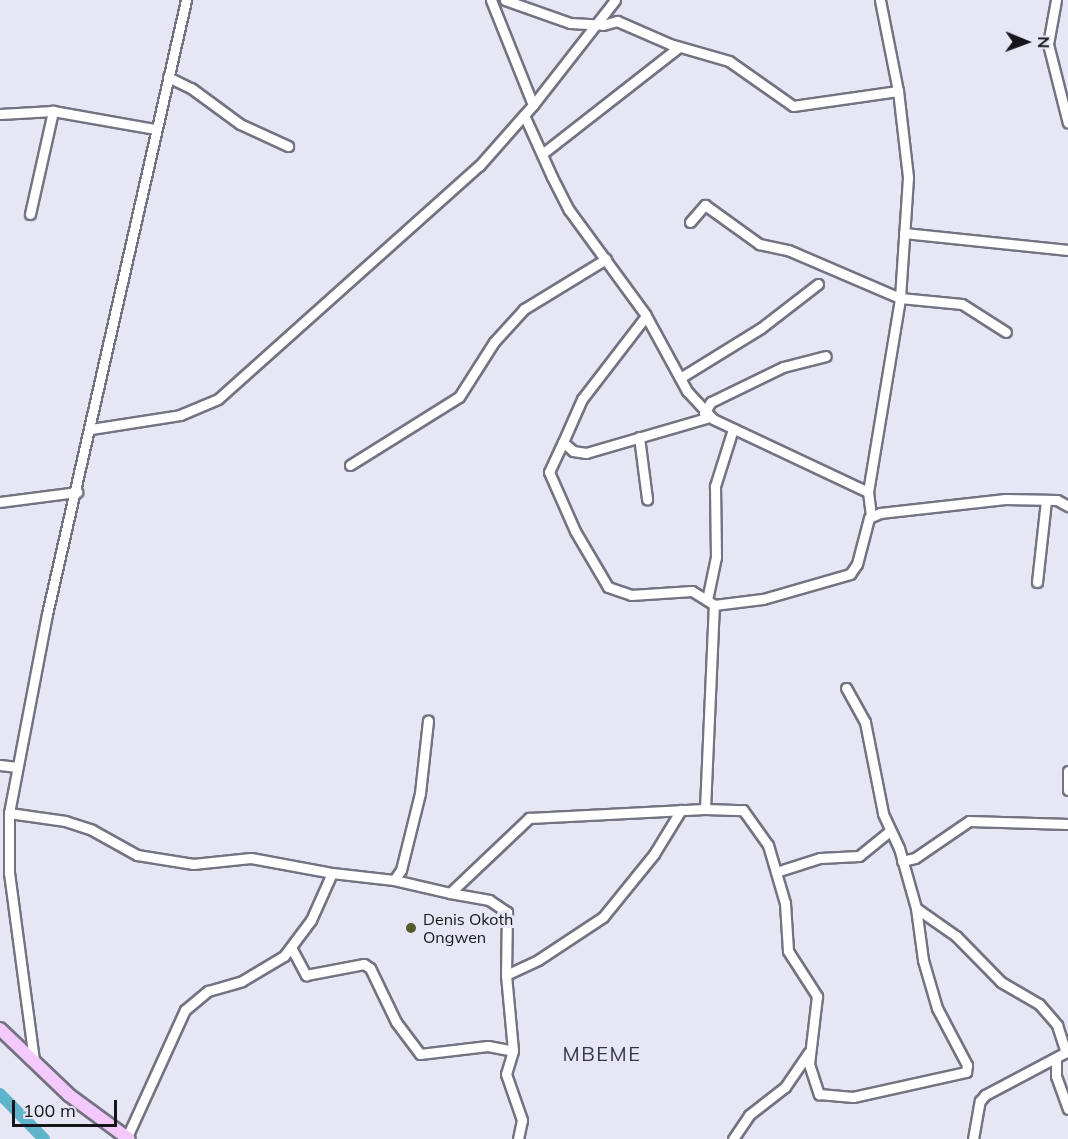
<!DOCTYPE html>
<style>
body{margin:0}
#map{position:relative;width:1068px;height:1139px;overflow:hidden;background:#e6e6f5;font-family:Mulish,sans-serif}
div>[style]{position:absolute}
.river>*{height:12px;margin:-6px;padding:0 6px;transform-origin:6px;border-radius:6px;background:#5eb4cb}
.roads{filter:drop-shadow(2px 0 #737381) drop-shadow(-2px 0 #737381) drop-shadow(0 2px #737381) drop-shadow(0 -2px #737381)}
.minor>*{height:9px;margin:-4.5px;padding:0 4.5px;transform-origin:4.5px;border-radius:4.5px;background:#fff}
.major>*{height:12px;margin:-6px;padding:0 6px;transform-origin:6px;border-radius:6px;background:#f4cafe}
.dots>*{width:16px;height:16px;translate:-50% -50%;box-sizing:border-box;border:3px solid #e6e6f5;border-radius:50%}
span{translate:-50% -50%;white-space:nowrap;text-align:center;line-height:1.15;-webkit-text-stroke:6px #e6e6f5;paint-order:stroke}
.poi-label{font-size:16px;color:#15151a}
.left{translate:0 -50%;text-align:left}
.quarter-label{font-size:20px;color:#363642;letter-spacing:1.5px}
.north{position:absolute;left:996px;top:12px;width:60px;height:60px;-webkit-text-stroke:4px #e6e6f5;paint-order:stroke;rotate:91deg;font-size:16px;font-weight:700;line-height:24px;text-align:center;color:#15151a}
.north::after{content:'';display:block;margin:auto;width:21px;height:27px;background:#15151a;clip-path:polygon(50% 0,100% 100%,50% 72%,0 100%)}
.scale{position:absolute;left:12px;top:1100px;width:105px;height:27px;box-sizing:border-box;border:3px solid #15151a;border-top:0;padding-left:8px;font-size:18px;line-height:21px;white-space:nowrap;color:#15151a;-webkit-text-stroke:4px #e6e6f5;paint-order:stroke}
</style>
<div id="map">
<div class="river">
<i style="left:0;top:1094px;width:63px;rotate:45.6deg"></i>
</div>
<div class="roads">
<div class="minor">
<i style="left:491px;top:0;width:113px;rotate:68.2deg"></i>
<i style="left:533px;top:105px;width:13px;rotate:132deg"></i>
<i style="left:524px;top:115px;width:68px;rotate:65.7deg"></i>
<i style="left:552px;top:177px;width:37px;rotate:63deg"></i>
<i style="left:569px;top:210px;width:129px;rotate:53.8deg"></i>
<i style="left:645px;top:314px;width:88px;rotate:61.4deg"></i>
<i style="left:687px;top:391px;width:38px;rotate:47deg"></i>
<i style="left:713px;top:419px;width:171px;rotate:25.2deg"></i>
<i style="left:505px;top:0;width:69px;rotate:19.5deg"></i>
<i style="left:570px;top:23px;width:33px;rotate:3deg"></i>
<i style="left:603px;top:25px;width:15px;rotate:-16deg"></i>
<i style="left:617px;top:21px;width:58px;rotate:23.5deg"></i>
<i style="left:670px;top:44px;width:61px;rotate:16.1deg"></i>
<i style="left:729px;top:61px;width:78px;rotate:35.1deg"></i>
<i style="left:793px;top:106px;width:106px;rotate:-8.1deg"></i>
<i style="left:1056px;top:0;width:45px;rotate:100.3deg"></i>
<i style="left:1048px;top:44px;width:81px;rotate:75.8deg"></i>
<i style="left:168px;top:77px;width:25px;rotate:26deg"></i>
<i style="left:191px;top:88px;width:61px;rotate:36.3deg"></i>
<i style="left:240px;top:124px;width:53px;rotate:24.6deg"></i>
<i style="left:533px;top:105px;width:133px;rotate:-52deg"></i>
<i style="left:0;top:114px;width:53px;rotate:-3.2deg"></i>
<i style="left:53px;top:111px;width:104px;rotate:10deg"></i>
<i style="left:542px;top:154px;width:174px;rotate:-38deg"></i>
<i style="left:30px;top:214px;width:106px;rotate:-77.4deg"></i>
<i style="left:690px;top:222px;width:23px;rotate:-49deg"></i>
<i style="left:705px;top:205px;width:67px;rotate:35.8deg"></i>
<i style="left:759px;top:244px;width:30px;rotate:12deg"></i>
<i style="left:788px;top:250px;width:122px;rotate:23.2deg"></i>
<i style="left:900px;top:298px;width:62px;rotate:5.5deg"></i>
<i style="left:962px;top:304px;width:52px;rotate:32.5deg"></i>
<i style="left:904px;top:233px;width:165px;rotate:5.9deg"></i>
<i style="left:646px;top:316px;width:105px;rotate:127.6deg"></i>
<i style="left:582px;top:399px;width:47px;rotate:113.8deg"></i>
<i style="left:563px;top:442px;width:13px;rotate:42deg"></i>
<i style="left:573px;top:451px;width:13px;rotate:9deg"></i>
<i style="left:586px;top:453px;width:129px;rotate:-16.2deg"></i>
<i style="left:680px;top:378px;width:95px;rotate:-31.7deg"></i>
<i style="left:761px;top:328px;width:72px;rotate:-37.7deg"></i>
<i style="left:704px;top:413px;width:13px;rotate:-58deg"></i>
<i style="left:711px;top:402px;width:80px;rotate:-25.9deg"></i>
<i style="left:783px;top:367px;width:44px;rotate:-14.3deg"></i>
<i style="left:91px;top:429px;width:90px;rotate:-8.9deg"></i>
<i style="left:180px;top:415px;width:41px;rotate:-22.8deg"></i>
<i style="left:218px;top:399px;width:350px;rotate:-41.8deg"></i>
<i style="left:479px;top:166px;width:68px;rotate:-48.6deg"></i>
<i style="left:639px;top:437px;width:63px;rotate:82.6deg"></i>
<i style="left:563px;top:442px;width:33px;rotate:115deg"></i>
<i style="left:549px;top:472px;width:64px;rotate:66.2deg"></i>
<i style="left:575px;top:531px;width:65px;rotate:59.5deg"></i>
<i style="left:608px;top:587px;width:24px;rotate:19deg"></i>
<i style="left:631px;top:595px;width:61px;rotate:-3.8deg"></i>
<i style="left:692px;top:591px;width:26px;rotate:32deg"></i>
<i style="left:350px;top:465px;width:128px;rotate:-32deg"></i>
<i style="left:459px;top:397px;width:65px;rotate:-57.5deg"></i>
<i style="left:494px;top:342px;width:45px;rotate:-47.7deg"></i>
<i style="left:524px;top:309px;width:96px;rotate:-31.4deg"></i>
<i style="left:0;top:502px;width:78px;rotate:-7.4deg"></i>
<i style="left:871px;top:516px;width:24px;rotate:-97deg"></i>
<i style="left:868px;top:492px;width:197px;rotate:-80.6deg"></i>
<i style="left:900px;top:298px;width:121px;rotate:-86.2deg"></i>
<i style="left:908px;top:177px;width:87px;rotate:-96.6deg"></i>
<i style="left:898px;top:91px;width:93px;rotate:-101.2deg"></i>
<i style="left:1037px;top:582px;width:82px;rotate:-83.7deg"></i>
<i style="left:707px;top:600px;width:44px;rotate:-78.2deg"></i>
<i style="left:716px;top:557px;width:71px;rotate:-90.8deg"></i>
<i style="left:715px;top:486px;width:60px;rotate:-72.5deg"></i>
<i style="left:0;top:765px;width:17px;rotate:7deg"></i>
<i style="left:1068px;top:771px;width:19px;rotate:90deg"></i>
<i style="left:705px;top:809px;width:38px;rotate:2deg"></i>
<i style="left:743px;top:810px;width:43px;rotate:54.5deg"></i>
<i style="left:768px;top:845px;width:60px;rotate:73.7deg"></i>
<i style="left:785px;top:903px;width:48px;rotate:86.4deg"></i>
<i style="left:788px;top:951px;width:54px;rotate:57.2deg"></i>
<i style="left:817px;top:996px;width:68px;rotate:96.7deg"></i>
<i style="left:809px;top:1064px;width:32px;rotate:72deg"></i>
<i style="left:819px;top:1094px;width:34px;rotate:5deg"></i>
<i style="left:853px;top:1097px;width:116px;rotate:-12.5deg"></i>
<i style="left:966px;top:1072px;width:7px;rotate:-82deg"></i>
<i style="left:967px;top:1065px;width:64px;rotate:-117.8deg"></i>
<i style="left:937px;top:1008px;width:50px;rotate:-106.3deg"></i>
<i style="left:923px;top:960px;width:52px;rotate:-97.7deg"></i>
<i style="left:916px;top:908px;width:62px;rotate:-105.8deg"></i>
<i style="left:899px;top:848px;width:38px;rotate:-115deg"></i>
<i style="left:883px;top:813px;width:93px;rotate:-101.2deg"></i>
<i style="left:865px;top:722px;width:39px;rotate:-119deg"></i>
<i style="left:9px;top:813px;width:57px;rotate:8.1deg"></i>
<i style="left:65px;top:821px;width:28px;rotate:18deg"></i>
<i style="left:92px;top:830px;width:51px;rotate:29.1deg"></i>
<i style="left:137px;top:855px;width:57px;rotate:9.1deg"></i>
<i style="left:193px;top:864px;width:58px;rotate:-5.9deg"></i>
<i style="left:251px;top:858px;width:82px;rotate:10.5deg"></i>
<i style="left:902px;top:861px;width:13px;rotate:-13deg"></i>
<i style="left:915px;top:858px;width:65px;rotate:-34.4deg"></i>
<i style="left:969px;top:821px;width:99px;rotate:1.7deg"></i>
<i style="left:776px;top:872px;width:46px;rotate:-17.7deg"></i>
<i style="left:820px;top:858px;width:39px;rotate:-3deg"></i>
<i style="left:859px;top:856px;width:40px;rotate:-39deg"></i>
<i style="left:394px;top:880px;width:12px;rotate:-55deg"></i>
<i style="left:401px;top:870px;width:79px;rotate:-76.1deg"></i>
<i style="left:420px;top:793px;width:73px;rotate:-83.7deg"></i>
<i style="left:450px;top:893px;width:40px;rotate:10deg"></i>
<i style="left:489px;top:900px;width:22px;rotate:34deg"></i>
<i style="left:507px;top:912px;width:63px;rotate:90.9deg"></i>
<i style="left:506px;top:975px;width:76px;rotate:84.7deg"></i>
<i style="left:513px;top:1051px;width:24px;rotate:107deg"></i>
<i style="left:506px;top:1074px;width:49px;rotate:70.8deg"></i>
<i style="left:522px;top:1120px;width:19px;rotate:102deg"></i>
<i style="left:916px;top:908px;width:49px;rotate:35deg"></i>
<i style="left:956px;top:936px;width:64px;rotate:45.6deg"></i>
<i style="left:1001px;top:982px;width:44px;rotate:30.1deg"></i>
<i style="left:1039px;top:1004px;width:28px;rotate:49deg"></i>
<i style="left:1057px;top:1025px;width:29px;rotate:72deg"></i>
<i style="left:292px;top:949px;width:30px;rotate:62deg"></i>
<i style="left:306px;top:975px;width:59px;rotate:-10.7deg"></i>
<i style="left:364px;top:964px;width:7px;rotate:34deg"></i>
<i style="left:370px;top:968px;width:60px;rotate:64.3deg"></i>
<i style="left:396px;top:1022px;width:40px;rotate:53deg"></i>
<i style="left:420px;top:1054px;width:68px;rotate:-6.7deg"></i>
<i style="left:488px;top:1046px;width:25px;rotate:11deg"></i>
<i style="left:506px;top:975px;width:35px;rotate:-25deg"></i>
<i style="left:538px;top:960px;width:78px;rotate:-33.5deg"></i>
<i style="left:603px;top:917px;width:81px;rotate:-51deg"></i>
<i style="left:654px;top:854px;width:52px;rotate:-58.5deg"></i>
<i style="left:1056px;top:1058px;width:18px;rotate:90deg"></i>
<i style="left:1056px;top:1076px;width:35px;rotate:70deg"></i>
<i style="left:34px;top:1060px;width:189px;rotate:-97.6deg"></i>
<i style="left:9px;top:873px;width:60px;rotate:-90deg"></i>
<i style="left:9px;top:813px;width:203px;rotate:-79.2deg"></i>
<i style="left:47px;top:614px;width:630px;rotate:-77.24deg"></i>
<i style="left:127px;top:1137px;width:140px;rotate:-65.5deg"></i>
<i style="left:185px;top:1010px;width:30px;rotate:-40deg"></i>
<i style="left:208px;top:991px;width:35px;rotate:-16deg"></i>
<i style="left:242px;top:981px;width:49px;rotate:-30.8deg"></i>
<i style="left:284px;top:956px;width:45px;rotate:-53.1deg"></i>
<i style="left:311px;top:920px;width:51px;rotate:-65.9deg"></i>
<i style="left:332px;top:873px;width:62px;rotate:6.4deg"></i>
<i style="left:394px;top:880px;width:57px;rotate:13.1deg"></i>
<i style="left:450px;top:893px;width:109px;rotate:-43.5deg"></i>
<i style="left:529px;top:818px;width:176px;rotate:-2.9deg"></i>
<i style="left:705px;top:809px;width:204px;rotate:-87.5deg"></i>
<i style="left:714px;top:605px;width:49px;rotate:-7deg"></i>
<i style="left:763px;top:599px;width:91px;rotate:-16deg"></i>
<i style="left:850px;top:574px;width:12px;rotate:-55deg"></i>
<i style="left:857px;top:564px;width:48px;rotate:-75.4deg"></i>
<i style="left:869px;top:518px;width:12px;rotate:-24deg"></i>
<i style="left:880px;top:513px;width:126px;rotate:-6.4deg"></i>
<i style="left:1005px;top:499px;width:52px;rotate:1.1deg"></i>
<i style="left:1057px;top:500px;width:13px;rotate:29deg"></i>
<i style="left:733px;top:1139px;width:29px;rotate:-56deg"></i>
<i style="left:749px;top:1115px;width:46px;rotate:-37.9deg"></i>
<i style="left:785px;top:1087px;width:42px;rotate:-55.6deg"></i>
<i style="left:973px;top:1139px;width:39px;rotate:-80deg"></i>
<i style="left:980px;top:1101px;width:8px;rotate:-50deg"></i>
<i style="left:985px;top:1095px;width:94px;rotate:-27.9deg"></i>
</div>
<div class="major">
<i style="left:0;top:1029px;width:95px;rotate:43.7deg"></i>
<i style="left:69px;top:1095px;width:74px;rotate:36.3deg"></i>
</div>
</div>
<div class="dots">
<i style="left:411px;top:928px;background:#555c2a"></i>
</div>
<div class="poi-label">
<span class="left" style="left:423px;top:928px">Denis Okoth<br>Ongwen</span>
</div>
<div class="quarter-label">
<span style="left:602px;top:1053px">MBEME</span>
</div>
<div class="north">N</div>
<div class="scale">100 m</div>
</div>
